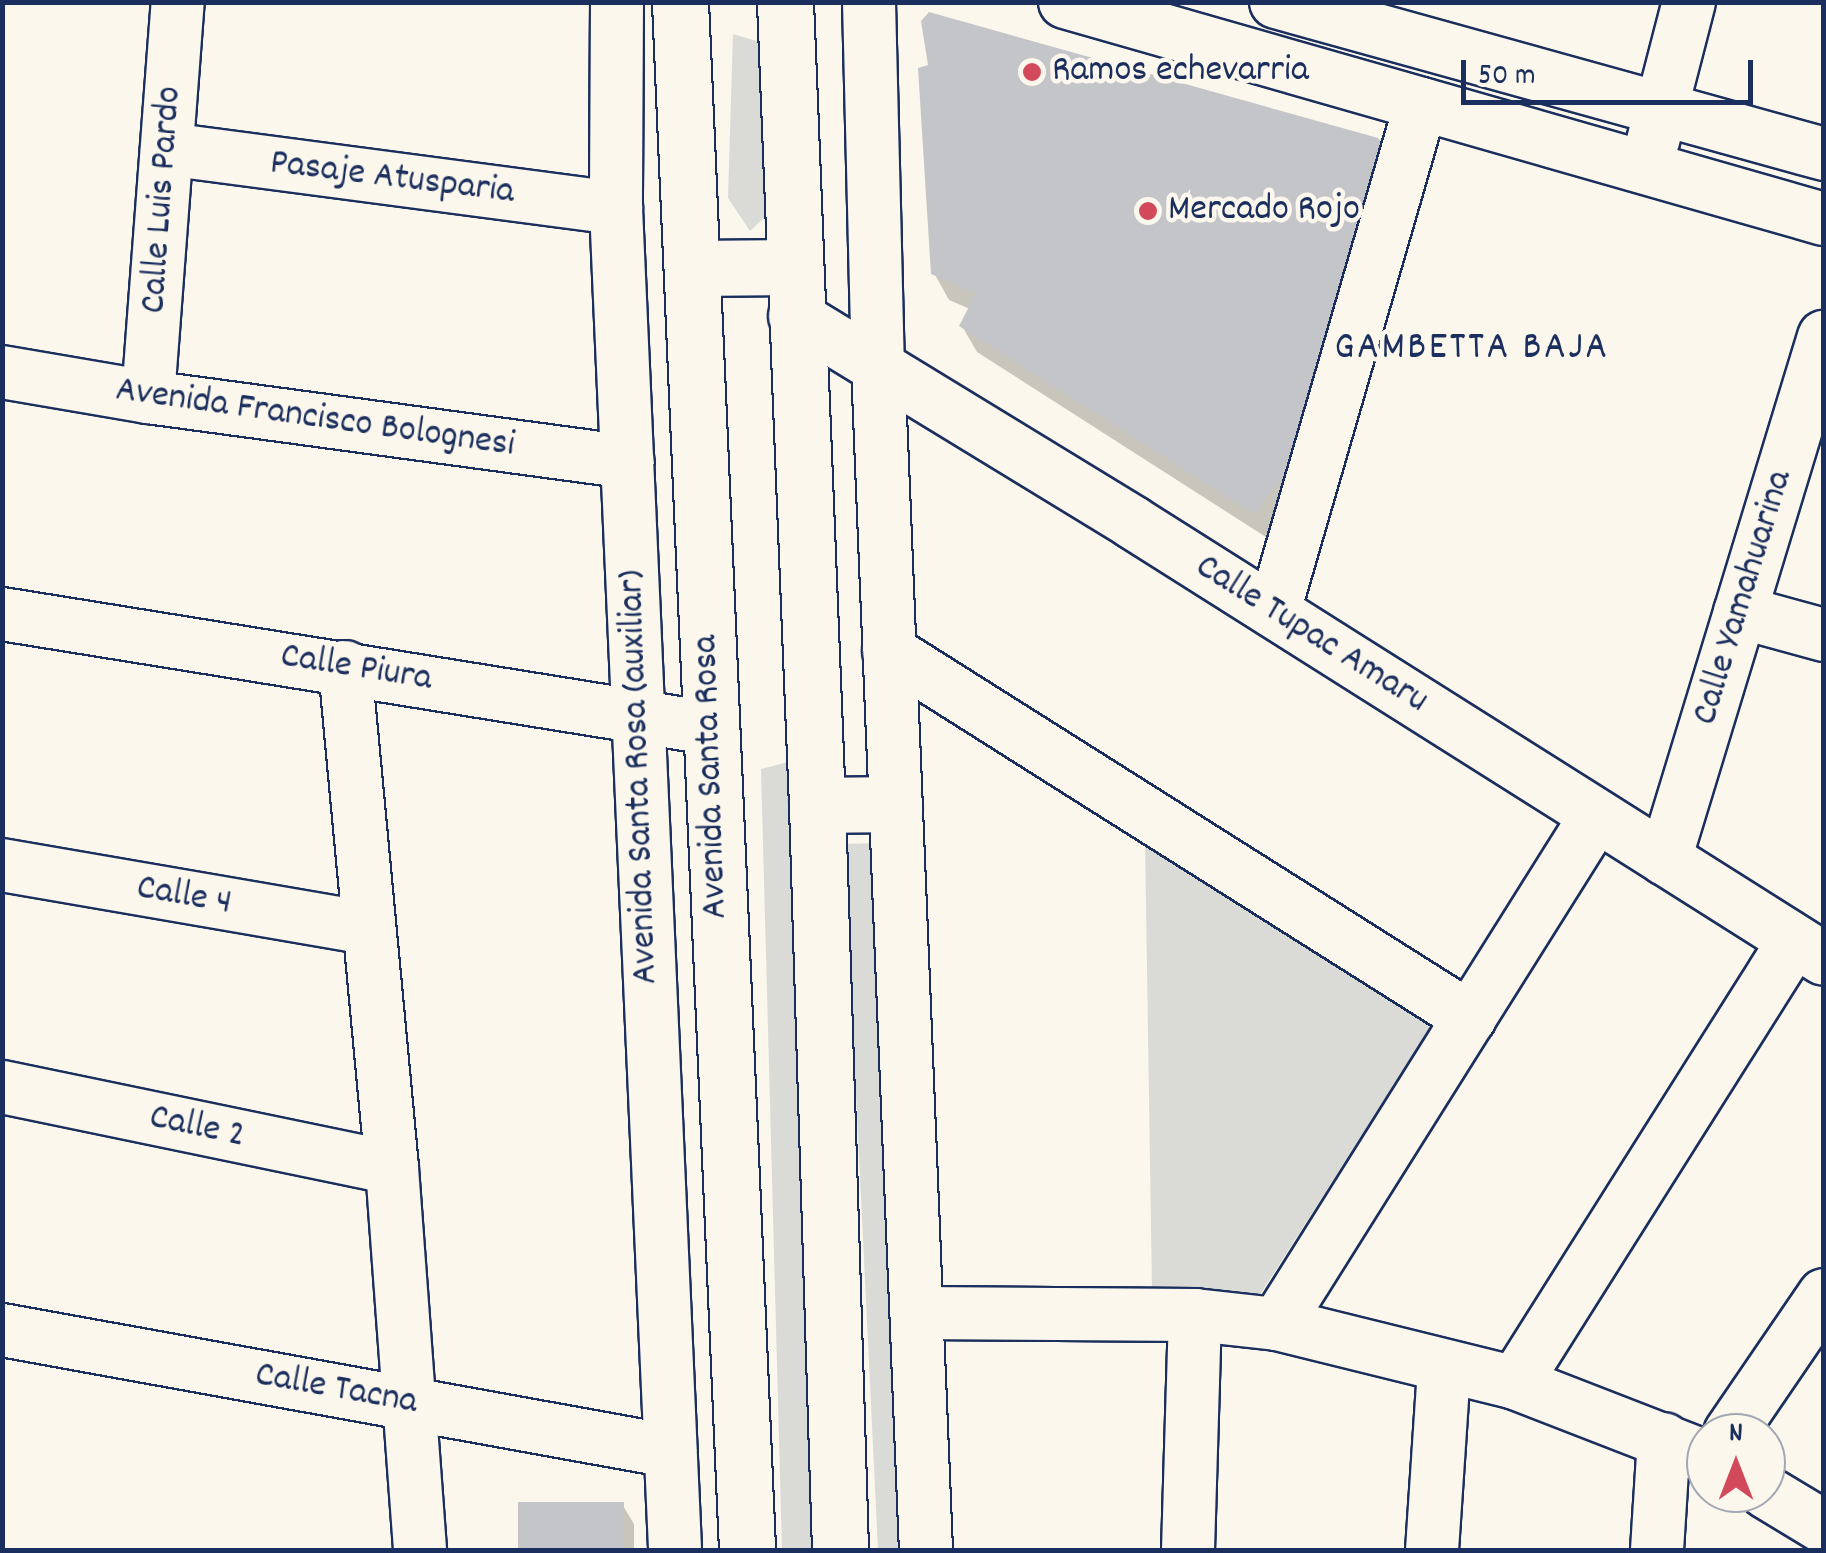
<!DOCTYPE html>
<style>
body{margin:0}
#map{position:relative;width:1826px;height:1553px;overflow:hidden;background:#fbf7ec;font-family:Dekko,sans-serif}
div>[style]{position:absolute}
.green>*{inset:0;background:#dadad7}
.shadow>*{inset:0;background:#0003}
.building>*{inset:0;background:#c3c5c9;transform-origin:0 0}
.roads{filter:drop-shadow(2px 0 #1b2f5e) drop-shadow(-2px 0 #1b2f5e) drop-shadow(0 2px #1b2f5e) drop-shadow(0 -2px #1b2f5e)}
.minor>*{height:52px;margin:-26px;padding:0 26px;transform-origin:26px;border-radius:26px;background:#fbf7ec}
.major>*{height:55px;margin:-27.5px;padding:0 27.5px;transform-origin:27.5px;border-radius:27.5px;background:#fbf7ec}
.dots>*{width:28px;height:28px;translate:-50% -50%;box-sizing:border-box;border:5px solid #fbf7ec;border-radius:50%}
span{translate:-50% -50%;white-space:nowrap;text-align:center;line-height:1.15;-webkit-text-stroke:9px #fbf7ec;paint-order:stroke}
.poi-label{font-size:38px;color:#1b2f5e}
.left{translate:0 -50%;text-align:left}
.street-label{font-size:38px;color:#1b2f5e}
.neighbourhood-label{font-size:40px;color:#1b2f5e;letter-spacing:2.5px}
.frame{position:absolute;inset:0;border:5px solid #1b2f5e;pointer-events:none}
.north{position:absolute;left:1686px;top:1413px;width:100px;height:100px;box-sizing:border-box;background:#fbf7ec;border:2px solid #a1a7b3;border-radius:50%;rotate:0deg;font-size:28px;font-weight:700;line-height:40px;text-align:center;color:#1b2f5e}
.north::after{content:'';display:block;margin:auto;width:35px;height:45px;background:#d1495b;clip-path:polygon(50% 0,100% 100%,50% 72%,0 100%)}
.scale{position:absolute;left:1461px;top:60px;width:292px;height:45px;box-sizing:border-box;border:5px solid #1b2f5e;border-top:0;padding-left:12px;font-size:30px;line-height:35px;white-space:nowrap;color:#1b2f5e;-webkit-text-stroke:8px #fbf7ec;paint-order:stroke}
</style>
<div id="map">
<div class="green">
<i style="clip-path:polygon(733px 34px,763px 43px,776px 207px,750px 231px,728px 198px)"></i>
<i style="clip-path:polygon(792px 761px,820px 1550px,782px 1550px,761px 769px)"></i>
<i style="clip-path:polygon(1145px 840px,1434px 1022px,1256px 1301px,1152px 1290px)"></i>
<i style="clip-path:polygon(874px 843px,898px 1550px,878px 1550px,844px 844px)"></i>
</div>
<div class="shadow">
<i style="clip-path:polygon(1377px 140px,1269px 539px,977px 352px,962px 326px,970px 309px,949px 300px,934px 273px)"></i>
<i style="clip-path:polygon(622px 1504px,634px 1524px,634px 1550px,521px 1550px,521px 1505px)"></i>
</div>
<div class="building">
<i style="clip-path:polygon(929px 12px,1378px 138px,1387px 147px,1292px 465px,1254px 514px,959px 326px,976px 293px,931px 274px,918px 68px,928px 65px,921px 21px)"></i>
<i style="left:518px;top:1502px;width:106px;height:48px"></i>
</div>
<div class="roads">
<div class="minor">
<i style="left:617px;top:2px;width:206px;rotate:90.3deg"></i>
<i style="left:616px;top:208px;width:1343px;rotate:87.48deg"></i>
<i style="left:869px;top:2px;width:364px;rotate:88.6deg"></i>
<i style="left:878px;top:366px;width:1185px;rotate:87.68deg"></i>
<i style="left:1065px;top:2px;width:789px;rotate:15.96deg"></i>
<i style="left:1276px;top:2px;width:569px;rotate:15.5deg"></i>
<i style="left:1653px;top:141px;width:144px;rotate:-75.5deg"></i>
<i style="left:167px;top:149px;width:453px;rotate:7.5deg"></i>
<i style="left:795px;top:316px;width:395px;rotate:31.4deg"></i>
<i style="left:1132px;top:522px;width:818px;rotate:32.27deg"></i>
<i style="left:2px;top:372px;width:148px;rotate:9.7deg"></i>
<i style="left:148px;top:397px;width:484px;rotate:7.7deg"></i>
<i style="left:148px;top:397px;width:396px;rotate:-85.7deg"></i>
<i style="left:1274px;top:611px;width:528px;rotate:-73.83deg"></i>
<i style="left:1740px;top:612px;width:87px;rotate:15.3deg"></i>
<i style="left:2px;top:614px;width:716px;rotate:9.16deg"></i>
<i style="left:889px;top:651px;width:687px;rotate:32.28deg"></i>
<i style="left:345px;top:667px;width:503px;rotate:84.64deg"></i>
<i style="left:392px;top:1168px;width:383px;rotate:85.8deg"></i>
<i style="left:1665px;top:859px;width:546px;rotate:-73.06deg"></i>
<i style="left:2px;top:865px;width:369px;rotate:9.8deg"></i>
<i style="left:2px;top:1087px;width:398px;rotate:11.7deg"></i>
<i style="left:918px;top:1313px;width:277px;rotate:0.4deg"></i>
<i style="left:1195px;top:1315px;width:82px;rotate:6.3deg"></i>
<i style="left:1277px;top:1324px;width:245px;rotate:13.9deg"></i>
<i style="left:1515px;top:1383px;width:205px;rotate:21.2deg"></i>
<i style="left:1277px;top:1324px;width:600px;rotate:-57.87deg"></i>
<i style="left:2px;top:1330px;width:679px;rotate:10.27deg"></i>
<i style="left:1515px;top:1383px;width:523px;rotate:-57.74deg"></i>
<i style="left:1730px;top:1433px;width:167px;rotate:-55.7deg"></i>
<i style="left:1766px;top:1492px;width:68px;rotate:31.1deg"></i>
<i style="left:1188px;top:1550px;width:235px;rotate:-88.3deg"></i>
<i style="left:1432px;top:1550px;width:183px;rotate:-86.2deg"></i>
<i style="left:1657px;top:1550px;width:111px;rotate:-86.4deg"></i>
</div>
<div class="major">
<i style="left:680px;top:2px;width:1549px;rotate:87.52deg"></i>
<i style="left:785px;top:2px;width:804px;rotate:87.72deg"></i>
<i style="left:817px;top:805px;width:745px;rotate:88.23deg"></i>
<i style="left:692px;top:268px;width:102px;rotate:-0.6deg"></i>
<i style="left:817px;top:805px;width:77px;rotate:-0.7deg"></i>
</div>
</div>
<div class="dots">
<i style="left:1032px;top:72px;background:#d1495b"></i>
<i style="left:1148px;top:211px;background:#d1495b"></i>
</div>
<div class="poi-label">
<span class="left" style="left:1052px;top:72px">Ramos echevarria</span>
<span class="left" style="left:1168px;top:211px">Mercado Rojo</span>
</div>
<div class="street-label">
<span style="left:392px;top:179px;rotate:7deg">Pasaje Atusparia</span>
<span style="left:163px;top:200px;rotate:-86deg">Calle Luis Pardo</span>
<span style="left:315px;top:419px;rotate:8deg">Avenida Francisco Bolognesi</span>
<span style="left:1744px;top:598px;rotate:-73deg">Calle Yamahuarina</span>
<span style="left:1311px;top:635px;rotate:32deg">Calle Tupac Amaru</span>
<span style="left:356px;top:669px;rotate:9deg">Calle Piura</span>
<span style="left:640px;top:777px;rotate:-92deg">Avenida Santa Rosa (auxiliar)</span>
<span style="left:712px;top:777px;rotate:-92deg">Avenida Santa Rosa</span>
<span style="left:184px;top:897px;rotate:10deg">Calle 4</span>
<span style="left:197px;top:1128px;rotate:12deg">Calle 2</span>
<span style="left:336px;top:1390px;rotate:10deg">Calle Tacna</span>
</div>
<div class="neighbourhood-label">
<span style="left:1472px;top:350px">GAMBETTA BAJA</span>
</div>
<div class="frame"></div>
<div class="north">N</div>
<div class="scale">50 m</div>
</div>
